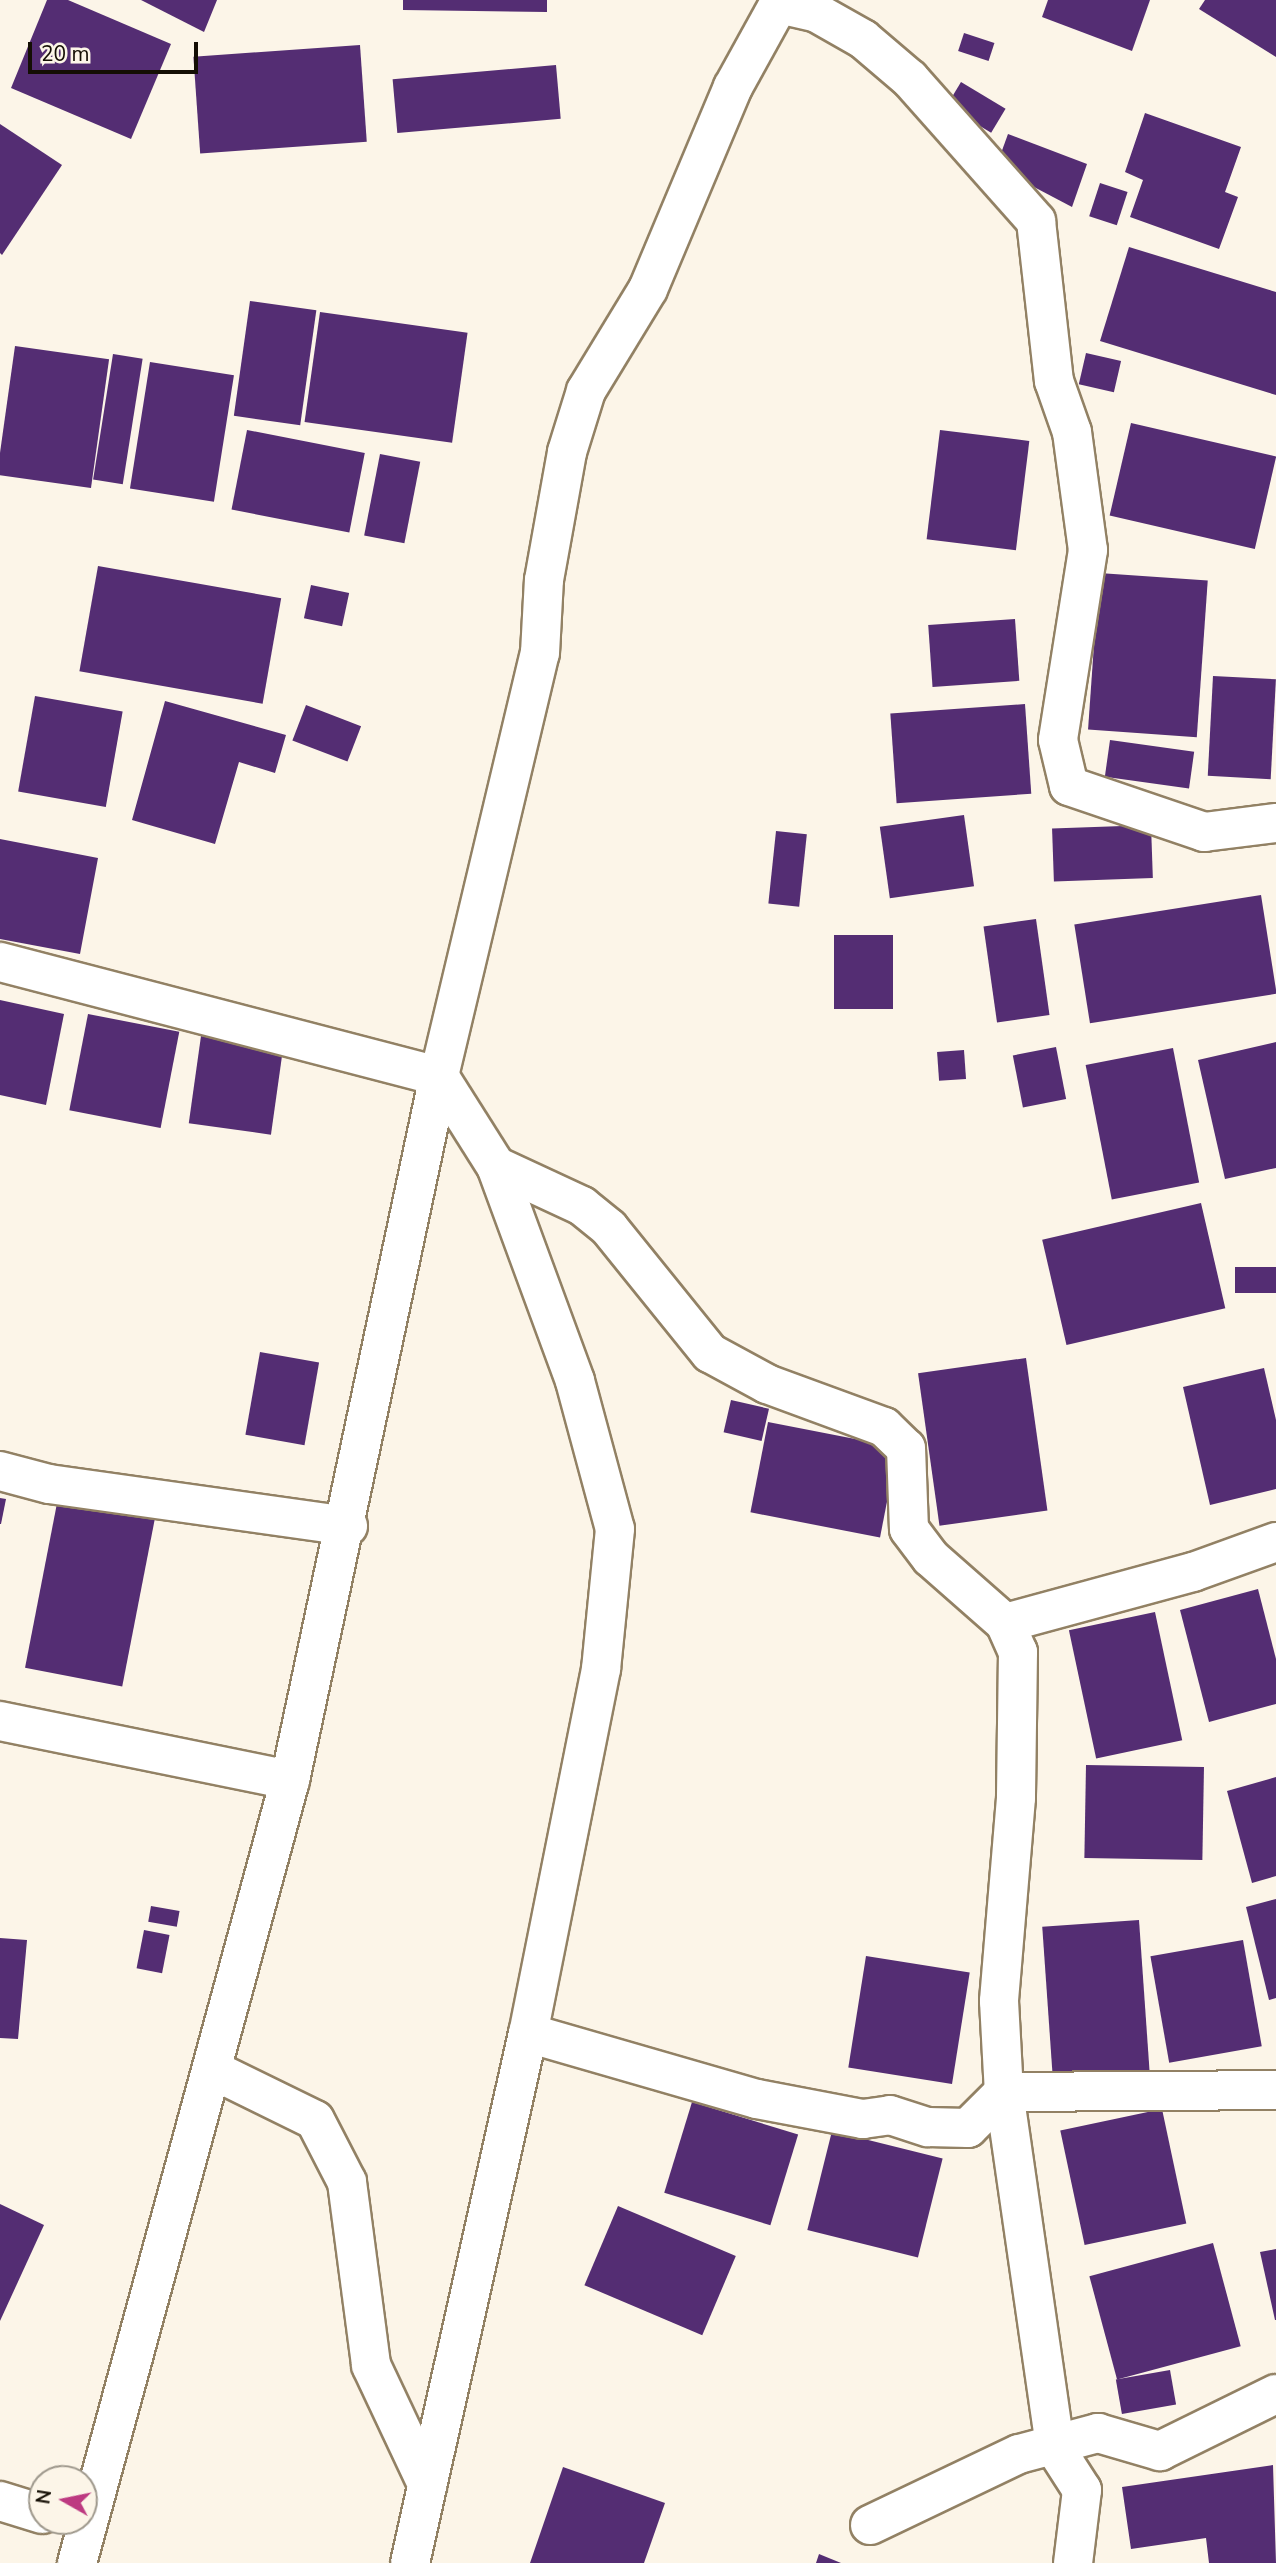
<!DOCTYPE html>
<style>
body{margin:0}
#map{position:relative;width:1276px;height:2563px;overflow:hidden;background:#fcf5e8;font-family:"Nunito Sans",sans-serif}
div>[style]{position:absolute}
.building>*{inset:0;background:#542d73;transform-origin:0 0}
.roads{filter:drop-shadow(2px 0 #928164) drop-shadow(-2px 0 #928164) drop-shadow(0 2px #928164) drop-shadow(0 -2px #928164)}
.minor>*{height:38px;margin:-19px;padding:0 19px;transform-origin:19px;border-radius:19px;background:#fff}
span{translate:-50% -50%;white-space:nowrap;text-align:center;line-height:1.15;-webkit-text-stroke:7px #fcf5e8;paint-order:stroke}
.north{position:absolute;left:28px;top:2465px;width:70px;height:70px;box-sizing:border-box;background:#fcf5e8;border:2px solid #9f998d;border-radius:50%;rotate:279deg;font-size:19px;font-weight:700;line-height:28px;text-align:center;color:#140e04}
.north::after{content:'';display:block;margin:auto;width:24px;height:32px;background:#bd3a81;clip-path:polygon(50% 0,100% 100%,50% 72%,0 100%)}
.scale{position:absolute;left:28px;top:42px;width:170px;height:32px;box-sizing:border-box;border:4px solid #140e04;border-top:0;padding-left:9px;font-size:21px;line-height:24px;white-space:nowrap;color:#140e04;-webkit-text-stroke:5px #fcf5e8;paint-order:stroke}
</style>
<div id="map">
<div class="building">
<i style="clip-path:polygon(47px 0,68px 0,171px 44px,131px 139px,11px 88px)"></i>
<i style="clip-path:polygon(141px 0,217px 0,204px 32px)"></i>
<i style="clip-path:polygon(403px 0,547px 0,547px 12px,403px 10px)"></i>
<i style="clip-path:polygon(1048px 0,1150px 0,1132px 51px,1042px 17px)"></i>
<i style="clip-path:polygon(1205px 0,1276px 0,1276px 57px,1199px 9px)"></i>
<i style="left:964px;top:33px;width:32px;height:19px;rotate:18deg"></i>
<i style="left:360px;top:45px;width:97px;height:167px;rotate:86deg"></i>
<i style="left:556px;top:65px;width:54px;height:164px;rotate:85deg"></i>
<i style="left:961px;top:82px;width:52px;height:28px;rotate:31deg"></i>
<i style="clip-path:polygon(1145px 113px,1241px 147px,1225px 192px,1238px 197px,1219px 249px,1130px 217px,1143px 180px,1125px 172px)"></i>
<i style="clip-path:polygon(0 124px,62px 165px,2px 255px,0 253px)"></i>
<i style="clip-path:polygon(1008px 134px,1087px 164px,1072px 207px,996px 167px)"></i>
<i style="left:1100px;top:183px;width:29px;height:35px;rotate:18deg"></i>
<i style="clip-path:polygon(1129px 247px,1276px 292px,1276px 395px,1100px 341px)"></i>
<i style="left:250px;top:301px;width:67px;height:116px;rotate:8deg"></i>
<i style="left:320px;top:312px;width:149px;height:111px;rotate:8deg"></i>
<i style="left:15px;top:346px;width:95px;height:130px;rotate:8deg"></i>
<i style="left:1086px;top:353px;width:36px;height:32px;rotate:13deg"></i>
<i style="left:113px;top:354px;width:30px;height:127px;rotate:9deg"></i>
<i style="left:150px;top:362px;width:85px;height:128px;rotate:9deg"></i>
<i style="left:1131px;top:423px;width:149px;height:95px;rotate:13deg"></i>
<i style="left:247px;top:430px;width:120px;height:81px;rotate:11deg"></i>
<i style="left:940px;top:430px;width:90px;height:110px;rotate:7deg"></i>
<i style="left:380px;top:454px;width:41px;height:83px;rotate:11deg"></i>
<i style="left:98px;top:566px;width:186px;height:107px;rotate:10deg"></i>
<i style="left:1099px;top:573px;width:109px;height:157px;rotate:4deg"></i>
<i style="left:311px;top:585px;width:39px;height:34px;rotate:12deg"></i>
<i style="left:1015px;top:619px;width:62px;height:87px;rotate:86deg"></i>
<i style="left:1213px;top:676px;width:63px;height:100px;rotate:3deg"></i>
<i style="left:35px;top:696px;width:89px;height:97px;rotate:10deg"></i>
<i style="clip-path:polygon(165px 701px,286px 735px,275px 773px,239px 762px,215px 844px,132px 820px)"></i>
<i style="left:1025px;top:704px;width:90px;height:135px;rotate:86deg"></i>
<i style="left:306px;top:705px;width:59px;height:38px;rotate:21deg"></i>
<i style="left:1110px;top:740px;width:85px;height:37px;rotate:8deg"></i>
<i style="left:964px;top:815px;width:72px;height:85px;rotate:82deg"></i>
<i style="left:1151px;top:825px;width:53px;height:99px;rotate:88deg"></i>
<i style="left:776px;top:831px;width:31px;height:73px;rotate:6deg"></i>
<i style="clip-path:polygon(0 839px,98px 858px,80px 954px,0 939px)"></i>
<i style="left:1261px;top:895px;width:100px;height:189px;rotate:81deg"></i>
<i style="left:1036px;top:919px;width:97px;height:53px;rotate:82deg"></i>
<i style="left:834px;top:935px;width:59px;height:74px"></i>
<i style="clip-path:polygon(0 1000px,64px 1014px,46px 1105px,0 1095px)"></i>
<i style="left:88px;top:1014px;width:93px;height:98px;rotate:11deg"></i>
<i style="left:201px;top:1036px;width:83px;height:88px;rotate:8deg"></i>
<i style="clip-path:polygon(1276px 1042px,1276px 1168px,1225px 1179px,1198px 1060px)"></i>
<i style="left:1056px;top:1047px;width:53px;height:44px;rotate:79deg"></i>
<i style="left:1173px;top:1048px;width:137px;height:89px;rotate:79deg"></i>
<i style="left:964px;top:1050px;width:29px;height:27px;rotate:86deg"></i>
<i style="left:1201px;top:1203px;width:108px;height:163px;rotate:77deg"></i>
<i style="left:1235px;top:1267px;width:41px;height:26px"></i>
<i style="left:260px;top:1352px;width:60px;height:84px;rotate:10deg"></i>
<i style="left:1026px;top:1358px;width:154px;height:109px;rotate:82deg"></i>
<i style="clip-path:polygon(1264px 1368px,1276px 1420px,1276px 1489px,1210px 1505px,1183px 1387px)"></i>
<i style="left:731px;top:1400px;width:39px;height:33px;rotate:13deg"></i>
<i style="left:768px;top:1422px;width:132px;height:92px;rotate:11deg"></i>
<i style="left:59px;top:1493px;width:99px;height:178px;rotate:11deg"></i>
<i style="clip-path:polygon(0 1498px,6px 1499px,1px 1524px,0 1524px)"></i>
<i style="clip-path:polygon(1258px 1589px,1276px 1659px,1276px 1704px,1209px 1722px,1180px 1610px)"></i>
<i style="left:1155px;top:1612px;width:131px;height:88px;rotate:78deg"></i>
<i style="left:1086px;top:1765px;width:118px;height:93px;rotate:1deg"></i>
<i style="clip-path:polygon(1276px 1777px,1276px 1876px,1252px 1883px,1227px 1791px)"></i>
<i style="clip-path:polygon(1276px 1899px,1276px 1998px,1269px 2000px,1246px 1907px)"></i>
<i style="left:151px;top:1906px;width:29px;height:16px;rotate:10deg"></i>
<i style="left:1139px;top:1920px;width:152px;height:97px;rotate:86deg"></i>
<i style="left:144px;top:1930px;width:26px;height:39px;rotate:11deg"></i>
<i style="clip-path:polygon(0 1938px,27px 1940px,18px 2039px,0 2038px)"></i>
<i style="left:1243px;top:1940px;width:108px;height:94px;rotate:80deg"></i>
<i style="left:866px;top:1956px;width:105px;height:113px;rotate:9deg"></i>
<i style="left:692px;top:2102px;width:111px;height:95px;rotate:17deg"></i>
<i style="left:1162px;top:2109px;width:117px;height:104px;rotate:78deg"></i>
<i style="left:832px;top:2131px;width:114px;height:102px;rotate:14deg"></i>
<i style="clip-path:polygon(0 2204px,44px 2225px,0 2321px)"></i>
<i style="left:618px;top:2206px;width:128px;height:86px;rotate:23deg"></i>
<i style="left:1213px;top:2243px;width:107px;height:128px;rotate:75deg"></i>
<i style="clip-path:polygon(1276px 2249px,1276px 2320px,1275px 2320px,1260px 2252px)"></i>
<i style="left:1170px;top:2370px;width:35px;height:55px;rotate:80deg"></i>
<i style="clip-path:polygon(1273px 2465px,1276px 2563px,1209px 2563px,1206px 2538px,1131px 2549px,1122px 2487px)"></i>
<i style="clip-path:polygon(563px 2467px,665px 2503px,644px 2563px,530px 2563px)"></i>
<i style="clip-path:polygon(819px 2554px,841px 2563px,816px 2563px)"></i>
</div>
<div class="roads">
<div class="minor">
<i style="left:779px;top:4px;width:39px;rotate:13deg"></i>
<i style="left:817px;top:13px;width:53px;rotate:29.5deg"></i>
<i style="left:863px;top:39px;width:62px;rotate:40.4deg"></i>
<i style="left:910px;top:79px;width:190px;rotate:48.4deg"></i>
<i style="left:1036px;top:221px;width:161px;rotate:83.6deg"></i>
<i style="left:1054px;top:381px;width:54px;rotate:70.6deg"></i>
<i style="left:1072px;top:432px;width:119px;rotate:82.3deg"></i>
<i style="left:1088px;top:550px;width:192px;rotate:99deg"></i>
<i style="left:1058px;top:740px;width:47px;rotate:76.6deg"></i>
<i style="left:1069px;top:786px;width:143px;rotate:18.8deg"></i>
<i style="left:1204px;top:832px;width:73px;rotate:-7.1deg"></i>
<i style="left:0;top:962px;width:454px;rotate:14.6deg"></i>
<i style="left:439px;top:1076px;width:107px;rotate:57.7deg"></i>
<i style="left:496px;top:1166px;width:229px;rotate:69.8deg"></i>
<i style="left:575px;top:1381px;width:153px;rotate:74.9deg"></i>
<i style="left:615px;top:1529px;width:141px;rotate:95.7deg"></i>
<i style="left:601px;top:1669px;width:371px;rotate:101.3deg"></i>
<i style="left:528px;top:2033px;width:543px;rotate:102.55deg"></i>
<i style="left:496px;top:1166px;width:95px;rotate:24.9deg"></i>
<i style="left:582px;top:1206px;width:35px;rotate:39deg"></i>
<i style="left:609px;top:1228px;width:161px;rotate:51.1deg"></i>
<i style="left:710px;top:1353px;width:65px;rotate:28.5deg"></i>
<i style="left:767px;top:1384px;width:125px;rotate:20.2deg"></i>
<i style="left:884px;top:1427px;width:30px;rotate:44deg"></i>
<i style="left:906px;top:1448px;width:81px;rotate:87.9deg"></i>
<i style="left:909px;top:1529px;width:36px;rotate:53deg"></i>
<i style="left:931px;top:1558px;width:98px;rotate:41.3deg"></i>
<i style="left:1005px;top:1623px;width:32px;rotate:66deg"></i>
<i style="left:1018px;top:1652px;width:146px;rotate:90.8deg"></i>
<i style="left:1016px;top:1798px;width:204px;rotate:94.8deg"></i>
<i style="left:999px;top:2001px;width:91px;rotate:86.9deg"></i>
<i style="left:1004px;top:2092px;width:360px;rotate:81.8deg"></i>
<i style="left:1055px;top:2448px;width:50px;rotate:57.3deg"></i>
<i style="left:1082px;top:2490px;width:74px;rotate:97deg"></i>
<i style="left:0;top:1471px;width:51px;rotate:14.9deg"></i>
<i style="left:49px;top:1484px;width:302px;rotate:8deg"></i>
<i style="left:1005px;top:1623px;width:195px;rotate:-15.2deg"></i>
<i style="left:1193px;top:1572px;width:88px;rotate:-19.9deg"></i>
<i style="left:0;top:1721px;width:296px;rotate:11.5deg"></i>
<i style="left:528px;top:2033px;width:238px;rotate:16.1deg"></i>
<i style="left:757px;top:2099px;width:108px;rotate:10.7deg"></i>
<i style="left:863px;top:2119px;width:27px;rotate:-8deg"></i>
<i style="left:890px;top:2115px;width:40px;rotate:18deg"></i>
<i style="left:928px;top:2127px;width:40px;rotate:1.4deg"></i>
<i style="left:968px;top:2128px;width:51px;rotate:-45deg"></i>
<i style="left:1004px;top:2092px;width:272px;rotate:-0.4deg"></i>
<i style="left:215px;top:2071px;width:111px;rotate:26.1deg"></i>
<i style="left:315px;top:2120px;width:70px;rotate:62.7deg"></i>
<i style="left:347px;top:2182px;width:185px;rotate:82.5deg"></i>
<i style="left:371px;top:2365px;width:132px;rotate:64.8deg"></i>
<i style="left:0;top:2501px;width:44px;rotate:17.2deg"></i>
<i style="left:870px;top:2525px;width:165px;rotate:-25.5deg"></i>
<i style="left:1019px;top:2454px;width:82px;rotate:-14.9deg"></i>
<i style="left:1098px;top:2433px;width:65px;rotate:16.2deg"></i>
<i style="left:1160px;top:2451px;width:129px;rotate:-26.2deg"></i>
<i style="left:77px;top:2563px;width:811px;rotate:-74.78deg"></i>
<i style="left:290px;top:1780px;width:720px;rotate:-78.05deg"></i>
<i style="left:439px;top:1076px;width:435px;rotate:-76.6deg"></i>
<i style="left:540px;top:653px;width:73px;rotate:-86.9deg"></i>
<i style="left:544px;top:580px;width:130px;rotate:-79.8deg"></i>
<i style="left:567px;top:452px;width:64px;rotate:-72.7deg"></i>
<i style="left:586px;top:391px;width:119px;rotate:-58.7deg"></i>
<i style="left:648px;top:289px;width:219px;rotate:-67.2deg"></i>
<i style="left:733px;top:87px;width:99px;rotate:-61.1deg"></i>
</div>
</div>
<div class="north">N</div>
<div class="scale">20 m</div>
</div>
